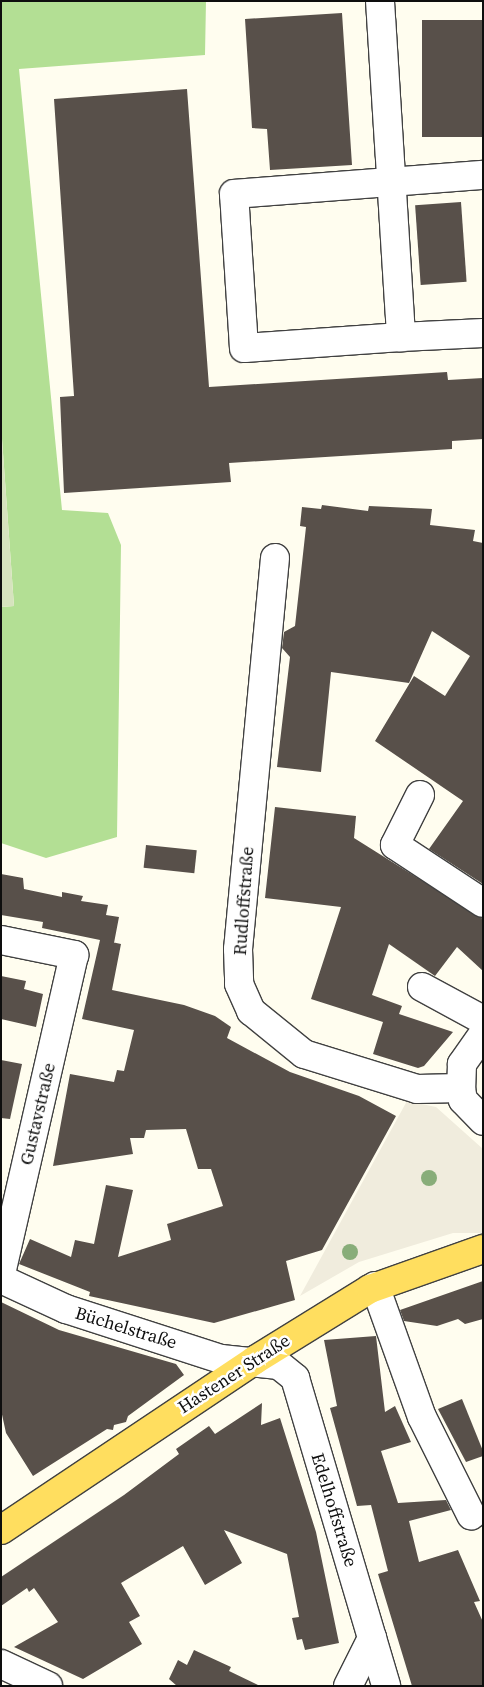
<!DOCTYPE html>
<meta charset="utf-8">
<style>
body{margin:0}
#map{position:relative;width:484px;height:1687px;overflow:hidden;background:#fffdef;font-family:"Source Serif 4",serif}
div>[style]{position:absolute}
.forest>*{inset:0;background:#b3df94}
.cemetery>*{inset:0;background:#d6e3be}
.plaza>*{inset:0;background:#f0ecdd}
.building>*{inset:0;background:#58504a;transform-origin:0 0}
.roads{filter:drop-shadow(1px 0 #414141) drop-shadow(-1px 0 #414141) drop-shadow(0 1px #414141) drop-shadow(0 -1px #414141)}
.minor>*{height:28px;margin:-14px;padding:0 14px;transform-origin:14px;border-radius:14px;background:#fff}
.major>*{height:28px;margin:-14px;padding:0 14px;transform-origin:14px;border-radius:14px;background:#ffde5f}
.trees>*{width:16px;height:16px;margin:-8px;border-radius:50%;background:#88ad79}
span{translate:-50% -50%;white-space:nowrap;text-align:center;line-height:1.15;-webkit-text-stroke:5px #fff;paint-order:stroke}
.street-label{font-size:18px;color:#0e0e0e}
.frame{position:absolute;inset:0;border:2px solid #0e0e0e;pointer-events:none}
</style>
<div id="map">
<div class="forest">
<i style="clip-path:polygon(1px 1px,206px 1px,205px 55px,19px 69px,62px 510px,108px 513px,121px 545px,117px 837px,46px 858px,1px 843px,1px 607px,14px 606px,1px 425px)"></i>
</div>
<div class="cemetery">
<i style="clip-path:polygon(1px 425px,14px 606px,1px 607px)"></i>
</div>
<div class="plaza">
<i style="clip-path:polygon(407px 1101px,436px 1107px,483px 1149px,483px 1233px,453px 1233px,359px 1262px,300px 1296px)"></i>
</div>
<div class="building">
<i style="clip-path:polygon(342px 13px,352px 165px,270px 170px,267px 129px,252px 128px,245px 19px)"></i>
<i style="left:483px;top:20px;width:117px;height:61px;rotate:90deg"></i>
<i style="clip-path:polygon(187px 89px,209px 387px,447px 372px,448px 380px,483px 378px,483px 439px,452px 441px,452px 449px,229px 463px,231px 482px,64px 493px,60px 397px,74px 396px,54px 99px)"></i>
<i style="left:461px;top:202px;width:80px;height:46px;rotate:86deg"></i>
<i style="clip-path:polygon(322px 505px,368px 511px,369px 506px,432px 509px,430px 525px,475px 530px,473px 541px,483px 543px,483px 884px,429px 849px,463px 801px,375px 741px,414px 676px,445px 696px,470px 656px,432px 631px,409px 683px,331px 672px,321px 772px,277px 767px,290px 657px,282px 648px,284px 632px,295px 626px,306px 527px,300px 526px,302px 507px,321px 509px)"></i>
<i style="clip-path:polygon(275px 807px,356px 816px,354px 838px,483px 919px,483px 971px,457px 947px,435px 976px,389px 944px,372px 995px,402px 1006px,399px 1014px,453px 1032px,424px 1066px,418px 1068px,373px 1054px,383px 1022px,311px 999px,341px 907px,265px 898px)"></i>
<i style="left:146px;top:845px;width:51px;height:23px;rotate:6deg"></i>
<i style="clip-path:polygon(1px 874px,23px 878px,24px 889px,62px 897px,62px 892px,83px 896px,81px 901px,108px 905px,106px 915px,119px 917px,114px 943px,107px 941px,121px 944px,112px 990px,184px 1005px,215px 1016px,231px 1027px,227px 1038px,290px 1072px,359px 1096px,396px 1116px,322px 1250px,286px 1261px,295px 1300px,214px 1323px,89px 1296px,90px 1292px,19px 1264px,30px 1239px,71px 1257px,75px 1240px,94px 1244px,106px 1185px,133px 1190px,118px 1257px,171px 1240px,167px 1224px,223px 1206px,211px 1169px,198px 1169px,186px 1129px,146px 1130px,144px 1138px,130px 1138px,133px 1154px,53px 1166px,70px 1074px,114px 1082px,117px 1070px,124px 1071px,134px 1030px,82px 1019px,100px 940px,42px 928px,43px 922px,1px 915px)"></i>
<i style="clip-path:polygon(1px 976px,26px 981px,24px 989px,43px 994px,36px 1027px,1px 1019px)"></i>
<i style="clip-path:polygon(1px 1060px,22px 1064px,10px 1119px,1px 1118px)"></i>
<i style="clip-path:polygon(483px 1281px,483px 1319px,465px 1324px,458px 1319px,437px 1326px,404px 1321px,400px 1310px)"></i>
<i style="clip-path:polygon(1px 1302px,59px 1330px,176px 1364px,184px 1375px,128px 1416px,126px 1422px,114px 1425px,113px 1430px,107px 1429px,33px 1476px,6px 1433px,1px 1410px)"></i>
<i style="clip-path:polygon(376px 1336px,385px 1412px,395px 1406px,411px 1442px,381px 1451px,398px 1503px,446px 1500px,451px 1510px,409px 1521px,419px 1562px,458px 1550px,480px 1601px,474px 1602px,483px 1622px,483px 1686px,412px 1686px,378px 1574px,388px 1571px,371px 1505px,357px 1506px,330px 1408px,337px 1406px,324px 1340px)"></i>
<i style="clip-path:polygon(462px 1399px,483px 1451px,483px 1456px,466px 1462px,438px 1409px)"></i>
<i style="clip-path:polygon(262px 1403px,261px 1425px,280px 1418px,316px 1532px,339px 1643px,305px 1650px,302px 1639px,297px 1640px,292px 1618px,299px 1617px,287px 1554px,224px 1530px,242px 1563px,205px 1585px,183px 1546px,121px 1583px,140px 1616px,129px 1622px,142px 1644px,83px 1679px,14px 1647px,58px 1622px,34px 1588px,29px 1592px,27px 1588px,1px 1606px,1px 1577px,124px 1495px,179px 1454px,176px 1449px,209px 1426px,215px 1434px)"></i>
<i style="clip-path:polygon(194px 1650px,231px 1667px,229px 1671px,260px 1686px,177px 1686px,169px 1679px,178px 1660px,187px 1665px)"></i>
</div>
<div class="roads">
<div class="minor">
<i style="left:380px;top:1px;width:337px;rotate:86.4deg"></i>
<i style="left:401px;top:337px;width:82px;rotate:-2.8deg"></i>
<i style="left:401px;top:337px;width:157px;rotate:176deg"></i>
<i style="left:244px;top:348px;width:154px;rotate:-93.7deg"></i>
<i style="left:234px;top:194px;width:250px;rotate:-4.4deg"></i>
<i style="left:275px;top:558px;width:393px;rotate:95.4deg"></i>
<i style="left:238px;top:949px;width:35px;rotate:88deg"></i>
<i style="left:239px;top:984px;width:30px;rotate:66deg"></i>
<i style="left:251px;top:1011px;width:68px;rotate:39.1deg"></i>
<i style="left:304px;top:1054px;width:118px;rotate:17.2deg"></i>
<i style="left:417px;top:1089px;width:44px;rotate:-1.3deg"></i>
<i style="left:420px;top:795px;width:56px;rotate:116.6deg"></i>
<i style="left:395px;top:845px;width:105px;rotate:33.4deg"></i>
<i style="left:1px;top:940px;width:75px;rotate:11.6deg"></i>
<i style="left:74px;top:955px;width:326px;rotate:102.9deg"></i>
<i style="left:422px;top:987px;width:69px;rotate:28.4deg"></i>
<i style="left:483px;top:1034px;width:37px;rotate:125deg"></i>
<i style="left:462px;top:1064px;width:24px;rotate:92deg"></i>
<i style="left:461px;top:1088px;width:12px;rotate:81deg"></i>
<i style="left:463px;top:1100px;width:29px;rotate:46deg"></i>
<i style="left:1px;top:1279px;width:72px;rotate:24.8deg"></i>
<i style="left:66px;top:1309px;width:163px;rotate:17.9deg"></i>
<i style="left:221px;top:1359px;width:58px;rotate:5.9deg"></i>
<i style="left:279px;top:1365px;width:21px;rotate:39deg"></i>
<i style="left:295px;top:1378px;width:321px;rotate:73.5deg"></i>
<i style="left:375px;top:1286px;width:139px;rotate:70.3deg"></i>
<i style="left:422px;top:1417px;width:110px;rotate:63.4deg"></i>
<i style="left:1px;top:1664px;width:52px;rotate:25.1deg"></i>
<i style="left:348px;top:1686px;width:54px;rotate:-63.4deg"></i>
</div>
<div class="major">
<i style="left:1px;top:1530px;width:306px;rotate:-33.8deg"></i>
<i style="left:255px;top:1360px;width:135px;rotate:-31.7deg"></i>
<i style="left:370px;top:1289px;width:120px;rotate:-19.5deg"></i>
</div>
</div>
<div class="trees">
<i style="left:429px;top:1178px"></i>
<i style="left:350px;top:1252px"></i>
</div>
<div class="street-label">
<span style="left:244px;top:901px;rotate:-86deg">Rudloffstraße</span>
<span style="left:38px;top:1114px;rotate:-77deg">Gustavstraße</span>
<span style="left:126px;top:1328px;rotate:17deg">Büchelstraße</span>
<span style="left:234px;top:1374px;rotate:-33deg">Hastener Straße</span>
<span style="left:334px;top:1510px;rotate:73deg">Edelhoffstraße</span>
</div>
<div class="frame"></div>
</div>
